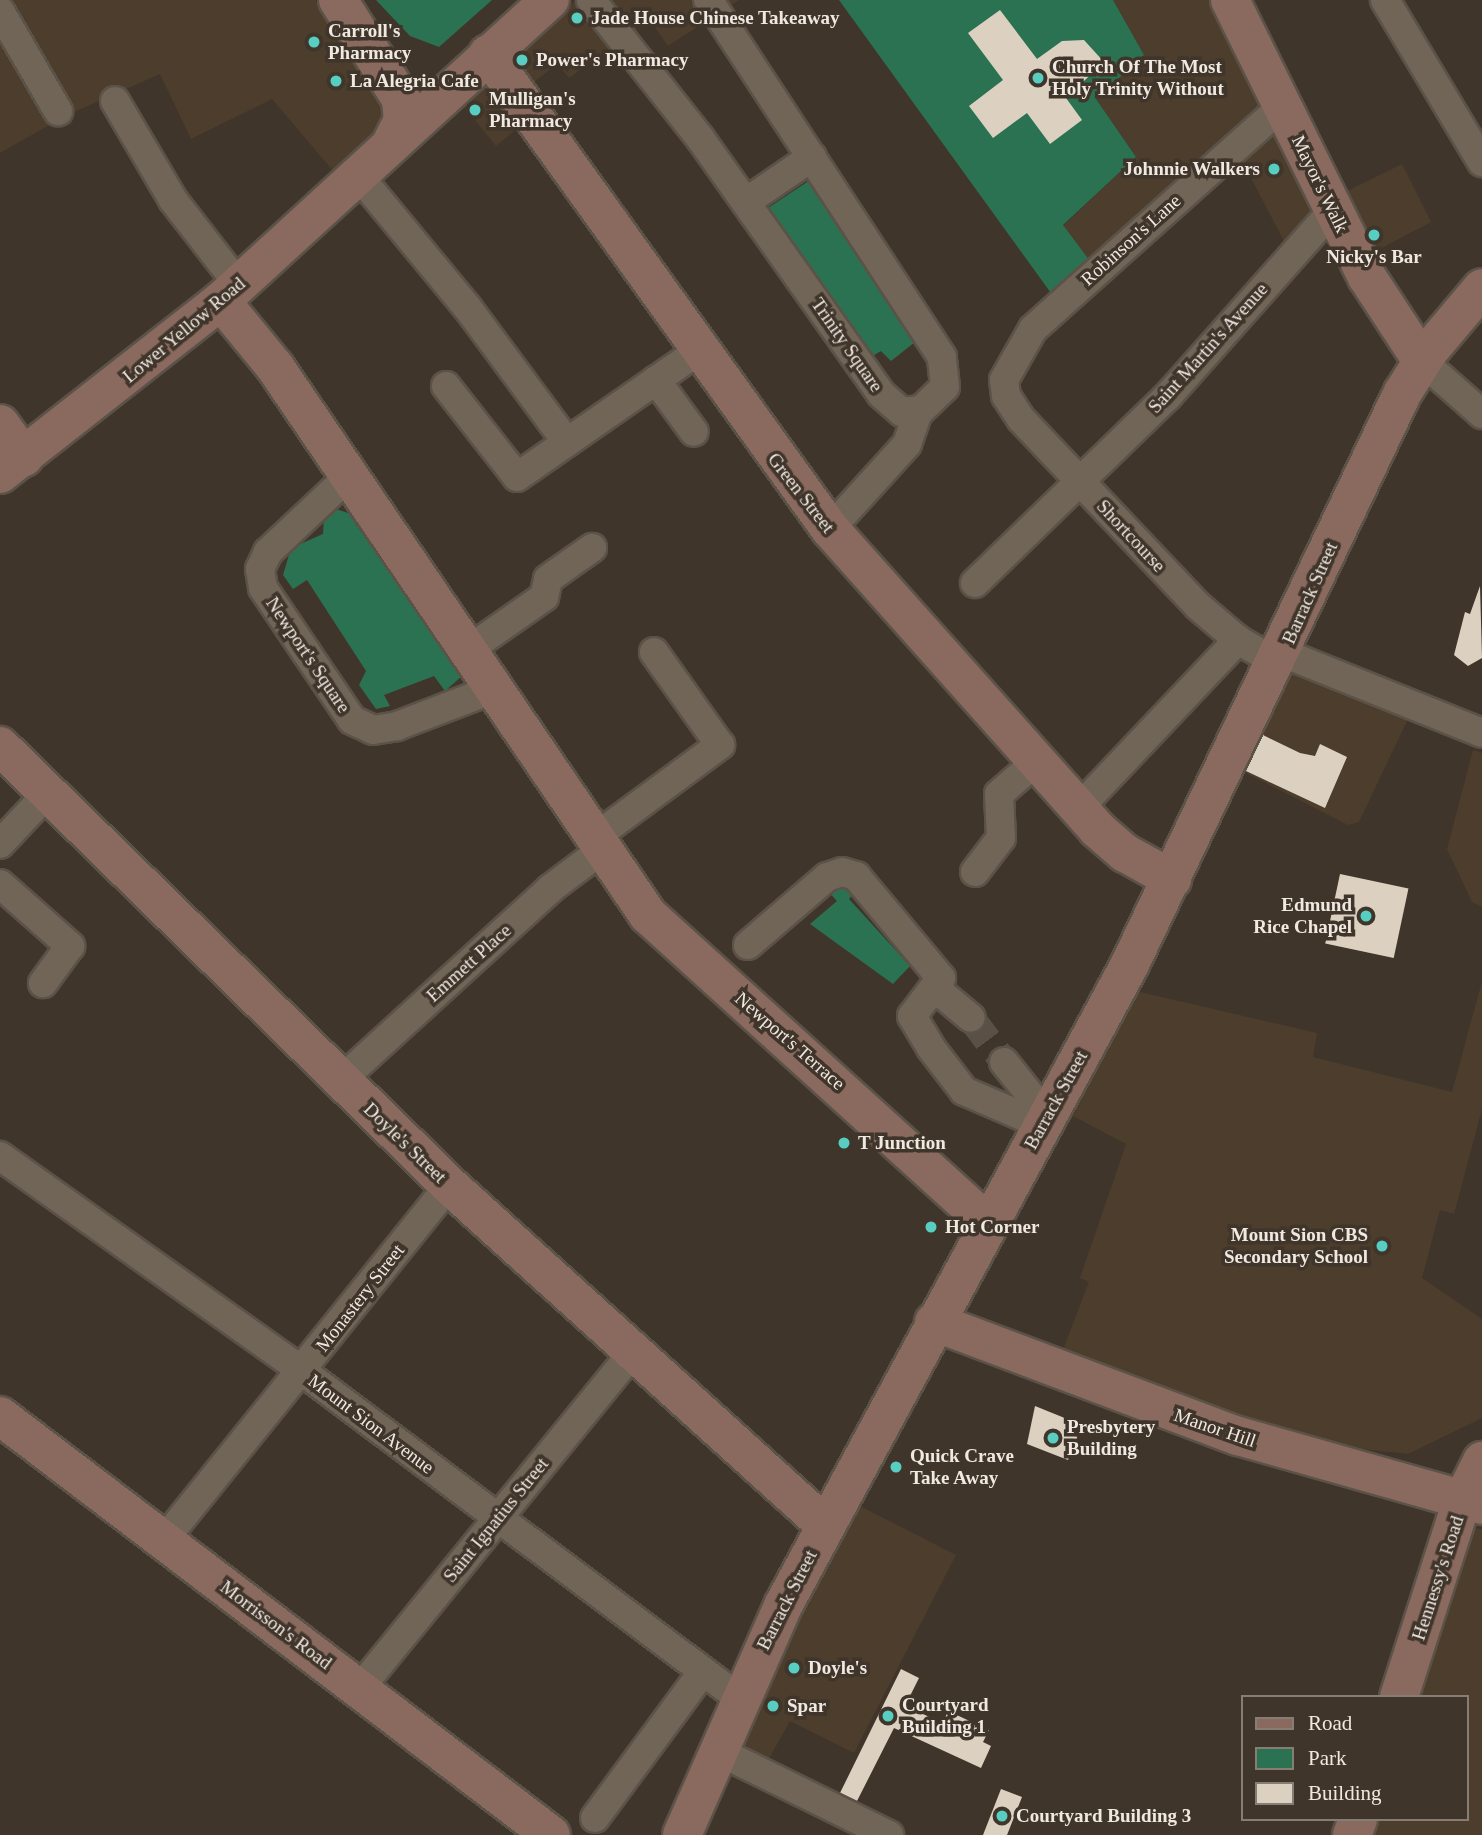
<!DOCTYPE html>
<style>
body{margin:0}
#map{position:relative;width:1482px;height:1835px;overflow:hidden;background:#40352a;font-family:Georgia,serif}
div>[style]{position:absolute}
.built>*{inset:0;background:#4c3d2c}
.green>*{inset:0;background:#2b7253}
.building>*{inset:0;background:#dcd1c1;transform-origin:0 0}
.street-tunnel>*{height:28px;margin-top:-14px;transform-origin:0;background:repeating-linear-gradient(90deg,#5a5046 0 28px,transparent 0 42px)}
.roads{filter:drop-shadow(2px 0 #5b5248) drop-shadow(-2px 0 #5b5248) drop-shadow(0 2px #5b5248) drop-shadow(0 -2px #5b5248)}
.street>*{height:28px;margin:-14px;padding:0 14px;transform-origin:14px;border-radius:14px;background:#716558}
.secondary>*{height:38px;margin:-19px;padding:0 19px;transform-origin:19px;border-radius:19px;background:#8a695f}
.dots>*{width:19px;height:19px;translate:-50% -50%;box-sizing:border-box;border:4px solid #40352a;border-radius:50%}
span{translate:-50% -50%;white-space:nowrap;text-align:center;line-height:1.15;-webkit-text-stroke:7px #40352a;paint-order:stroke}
.poi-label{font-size:19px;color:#f0e9e2;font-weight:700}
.left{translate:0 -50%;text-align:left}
.right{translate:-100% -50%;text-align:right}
.street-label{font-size:19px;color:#f0e9e2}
.legend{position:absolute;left:1241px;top:1695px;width:228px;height:126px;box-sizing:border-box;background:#40352a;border:2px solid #867d74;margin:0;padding:9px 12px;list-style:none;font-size:21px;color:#f0e9e2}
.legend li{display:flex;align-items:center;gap:14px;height:35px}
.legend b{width:35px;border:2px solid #867d74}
</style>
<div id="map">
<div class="built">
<i style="clip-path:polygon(8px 0,316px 0,395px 124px,340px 179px,272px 99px,191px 139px,160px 74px,72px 113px)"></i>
<i style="clip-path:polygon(576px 0,739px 0,668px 46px,649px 19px,569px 78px,557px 64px,515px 97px,530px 118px,496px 146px,457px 98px,501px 56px)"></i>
<i style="clip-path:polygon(1113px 0,1211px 0,1333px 198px,1402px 164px,1431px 222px,1363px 258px,1339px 211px,1285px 243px,1233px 144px,1093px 265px,1063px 226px,1136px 157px,1096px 99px,1144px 55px)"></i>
<i style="clip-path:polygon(0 37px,53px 123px,0 153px)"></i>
<i style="clip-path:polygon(1289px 664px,1408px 719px,1359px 822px,1348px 825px,1240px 770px)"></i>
<i style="clip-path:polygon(1473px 750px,1482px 753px,1482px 907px,1472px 902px,1447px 849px)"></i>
<i style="clip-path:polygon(1482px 981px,1482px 1109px,1454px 1214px,1440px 1210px,1422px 1278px,1482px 1319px,1482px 1418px,1408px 1454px,1335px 1446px,1059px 1360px,1089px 1282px,1080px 1278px,1126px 1144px,1073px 1116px,1136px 991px,1317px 1033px,1313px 1057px,1452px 1092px)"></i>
<i style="clip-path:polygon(858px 1505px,956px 1555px,854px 1753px,790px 1721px,766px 1764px,730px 1745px)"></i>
<i style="clip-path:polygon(1473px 1528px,1482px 1529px,1482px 1835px,1368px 1835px,1374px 1819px,1466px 1819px,1466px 1697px,1415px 1697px)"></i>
</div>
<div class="green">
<i style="clip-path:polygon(376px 0,492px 0,439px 47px,410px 36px)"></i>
<i style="clip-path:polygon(839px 0,1113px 0,1144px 55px,1096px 99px,1136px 157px,1063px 225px,1093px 265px,1056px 300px)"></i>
<i style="clip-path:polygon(813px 178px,915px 342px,891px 361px,881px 351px,869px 358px,765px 210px)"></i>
<i style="clip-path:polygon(336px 509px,348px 513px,461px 677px,445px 691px,434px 676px,384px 695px,390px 706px,376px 709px,359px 685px,366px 671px,307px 580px,293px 589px,283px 575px,291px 548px,323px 534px,324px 516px)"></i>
<i style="clip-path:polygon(847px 885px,855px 892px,849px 899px,910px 966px,893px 984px,810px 924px,837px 901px,825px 888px)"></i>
</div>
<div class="building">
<i style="clip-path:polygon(1000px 10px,1037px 59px,1062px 41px,1084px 40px,1104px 62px,1066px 98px,1082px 120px,1050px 144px,1027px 113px,993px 138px,969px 106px,1003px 80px,968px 33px)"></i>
<i style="clip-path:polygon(1480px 586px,1482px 658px,1468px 666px,1454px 655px,1465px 612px,1470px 614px)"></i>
<i style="clip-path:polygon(1263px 735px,1300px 753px,1315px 756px,1320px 744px,1347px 757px,1325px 808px,1246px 771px)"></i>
<i style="left:1340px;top:874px;width:70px;height:71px;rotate:12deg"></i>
<i style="clip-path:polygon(1035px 1406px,1082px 1425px,1068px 1460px,1027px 1444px)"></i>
<i style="clip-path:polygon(901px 1669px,919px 1678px,905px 1706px,943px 1723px,948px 1711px,989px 1730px,983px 1742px,991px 1746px,981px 1768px,894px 1728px,857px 1801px,840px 1793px)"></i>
<i style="clip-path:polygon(1001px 1789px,1022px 1797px,1007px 1835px,983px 1835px)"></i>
</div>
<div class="street-tunnel">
<i style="left:971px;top:1018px;width:55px;rotate:53.1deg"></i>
</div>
<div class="roads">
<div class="street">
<i style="left:591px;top:0;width:176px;rotate:51.7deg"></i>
<i style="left:700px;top:138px;width:314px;rotate:54.7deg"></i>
<i style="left:881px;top:394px;width:28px;rotate:41deg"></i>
<i style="left:902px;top:412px;width:19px;rotate:-6deg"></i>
<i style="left:921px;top:410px;width:33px;rotate:-44deg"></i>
<i style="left:945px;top:387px;width:30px;rotate:-96deg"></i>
<i style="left:942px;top:357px;width:427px;rotate:-123.2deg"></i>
<i style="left:1385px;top:0;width:189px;rotate:59.1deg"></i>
<i style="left:0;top:11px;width:116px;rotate:59.9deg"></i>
<i style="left:115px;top:101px;width:115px;rotate:59.6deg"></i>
<i style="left:173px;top:200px;width:108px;rotate:52.2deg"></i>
<i style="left:358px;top:175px;width:171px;rotate:50.5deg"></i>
<i style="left:467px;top:307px;width:168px;rotate:53.5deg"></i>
<i style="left:746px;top:202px;width:80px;rotate:-34.3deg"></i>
<i style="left:1422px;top:361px;width:80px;rotate:41.5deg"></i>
<i style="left:656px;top:380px;width:64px;rotate:53.8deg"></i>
<i style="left:446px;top:386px;width:115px;rotate:52deg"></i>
<i style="left:517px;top:477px;width:221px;rotate:-34.8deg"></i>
<i style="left:349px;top:476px;width:111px;rotate:136.8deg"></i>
<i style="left:268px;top:552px;width:19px;rotate:115deg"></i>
<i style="left:260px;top:569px;width:19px;rotate:81deg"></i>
<i style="left:263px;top:588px;width:77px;rotate:56.1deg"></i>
<i style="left:306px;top:652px;width:82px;rotate:55.9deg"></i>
<i style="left:352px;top:720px;width:23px;rotate:25deg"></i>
<i style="left:373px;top:730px;width:24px;rotate:-9deg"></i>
<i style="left:397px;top:726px;width:104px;rotate:-20.9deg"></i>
<i style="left:830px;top:529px;width:115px;rotate:-47.8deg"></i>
<i style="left:907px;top:444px;width:36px;rotate:-71deg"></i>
<i style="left:975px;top:583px;width:269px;rotate:-44.1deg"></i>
<i style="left:1168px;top:396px;width:249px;rotate:-48.4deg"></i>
<i style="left:468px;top:650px;width:93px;rotate:-34.9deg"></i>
<i style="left:544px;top:597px;width:18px;rotate:-77deg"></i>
<i style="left:548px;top:579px;width:54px;rotate:-35.2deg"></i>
<i style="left:1283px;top:653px;width:214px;rotate:21.9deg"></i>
<i style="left:1278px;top:663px;width:46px;rotate:-150.1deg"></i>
<i style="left:1238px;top:640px;width:52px;rotate:-139.6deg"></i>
<i style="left:1198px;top:606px;width:257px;rotate:-133.4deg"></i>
<i style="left:1021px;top:419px;width:27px;rotate:-123deg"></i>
<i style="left:1006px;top:396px;width:16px;rotate:-97deg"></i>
<i style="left:1004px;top:380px;width:59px;rotate:-60.4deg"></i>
<i style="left:1033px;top:329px;width:334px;rotate:-41.8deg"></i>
<i style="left:1078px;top:809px;width:233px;rotate:-46.6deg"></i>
<i style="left:594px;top:838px;width:157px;rotate:-36.4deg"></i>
<i style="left:720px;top:745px;width:114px;rotate:-125.4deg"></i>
<i style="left:0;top:844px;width:69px;rotate:-46.8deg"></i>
<i style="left:975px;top:872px;width:43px;rotate:-52.6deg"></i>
<i style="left:1001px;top:838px;width:44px;rotate:-92.6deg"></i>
<i style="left:999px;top:794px;width:49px;rotate:-40.9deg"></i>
<i style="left:0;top:884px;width:94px;rotate:41.5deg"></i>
<i style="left:70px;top:946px;width:46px;rotate:126.1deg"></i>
<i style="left:748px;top:945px;width:104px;rotate:-40.7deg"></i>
<i style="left:827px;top:877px;width:16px;rotate:-18deg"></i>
<i style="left:842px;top:872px;width:15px;rotate:16deg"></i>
<i style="left:856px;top:876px;width:133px;rotate:50.2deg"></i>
<i style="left:941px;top:978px;width:48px;rotate:127.3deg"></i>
<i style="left:912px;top:1016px;width:37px;rotate:59deg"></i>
<i style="left:931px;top:1048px;width:54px;rotate:52.5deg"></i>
<i style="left:964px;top:1091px;width:86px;rotate:23.3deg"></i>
<i style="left:936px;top:989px;width:45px;rotate:39.6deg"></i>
<i style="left:1004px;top:1062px;width:43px;rotate:51.5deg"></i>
<i style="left:1031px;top:1096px;width:24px;rotate:35deg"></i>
<i style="left:340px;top:1081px;width:285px;rotate:-42.4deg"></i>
<i style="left:550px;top:889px;width:65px;rotate:-36.9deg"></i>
<i style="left:0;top:1156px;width:371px;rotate:35.4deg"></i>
<i style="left:302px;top:1371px;width:546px;rotate:36.81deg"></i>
<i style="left:164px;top:1540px;width:455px;rotate:-51.2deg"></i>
<i style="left:360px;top:1688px;width:432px;rotate:-50.9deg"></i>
<i style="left:716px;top:1750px;width:193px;rotate:26.2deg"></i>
<i style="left:595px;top:1818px;width:179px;rotate:-53.6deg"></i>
</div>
<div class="secondary">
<i style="left:338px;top:0;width:117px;rotate:57.5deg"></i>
<i style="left:401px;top:99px;width:21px;rotate:85deg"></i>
<i style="left:403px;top:120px;width:25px;rotate:117deg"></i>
<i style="left:1230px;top:0;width:309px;rotate:63.7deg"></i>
<i style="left:1367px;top:277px;width:100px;rotate:56.8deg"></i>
<i style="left:488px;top:54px;width:585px;rotate:54.25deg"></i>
<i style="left:830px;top:529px;width:402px;rotate:48.3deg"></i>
<i style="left:1097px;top:829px;width:37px;rotate:41deg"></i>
<i style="left:1125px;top:853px;width:54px;rotate:29deg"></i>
<i style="left:221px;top:301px;width:85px;rotate:50.7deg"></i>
<i style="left:275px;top:367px;width:663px;rotate:55.76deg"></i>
<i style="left:648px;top:915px;width:459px;rotate:42.2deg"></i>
<i style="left:0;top:424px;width:41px;rotate:54deg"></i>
<i style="left:0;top:474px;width:281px;rotate:-38.1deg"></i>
<i style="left:221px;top:301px;width:446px;rotate:-42.5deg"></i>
<i style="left:0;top:746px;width:628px;rotate:44.35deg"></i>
<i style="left:449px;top:1185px;width:507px;rotate:42.12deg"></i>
<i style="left:934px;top:1322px;width:325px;rotate:20.6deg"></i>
<i style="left:1238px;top:1436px;width:254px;rotate:15.8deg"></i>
<i style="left:0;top:1416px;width:692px;rotate:37.25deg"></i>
<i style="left:1399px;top:1697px;width:206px;rotate:-72.2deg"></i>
<i style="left:1462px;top:1501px;width:45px;rotate:-63.4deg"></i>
<i style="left:682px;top:1835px;width:253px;rotate:-66.2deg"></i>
<i style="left:784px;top:1604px;width:728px;rotate:-61.6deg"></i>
<i style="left:1130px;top:964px;width:632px;rotate:-64.49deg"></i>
<i style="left:1402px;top:394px;width:51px;rotate:-57.9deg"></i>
<i style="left:1429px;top:351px;width:82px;rotate:-49.9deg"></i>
<i style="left:1352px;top:1835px;width:17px;rotate:-69deg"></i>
</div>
</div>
<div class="dots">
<i style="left:577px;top:18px;background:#57cec1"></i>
<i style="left:314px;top:42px;background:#57cec1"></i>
<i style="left:522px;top:60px;background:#57cec1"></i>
<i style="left:1038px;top:78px;background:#57cec1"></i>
<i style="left:336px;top:81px;background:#57cec1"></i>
<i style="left:475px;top:110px;background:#57cec1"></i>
<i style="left:1274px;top:169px;background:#57cec1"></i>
<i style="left:1374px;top:235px;background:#57cec1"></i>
<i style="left:1366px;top:916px;background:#57cec1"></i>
<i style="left:844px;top:1143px;background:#57cec1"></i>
<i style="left:931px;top:1227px;background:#57cec1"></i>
<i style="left:1382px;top:1246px;background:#57cec1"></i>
<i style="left:1053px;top:1438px;background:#57cec1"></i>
<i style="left:896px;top:1467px;background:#57cec1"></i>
<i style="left:794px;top:1668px;background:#57cec1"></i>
<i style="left:773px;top:1706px;background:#57cec1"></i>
<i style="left:888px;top:1716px;background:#57cec1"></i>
<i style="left:1002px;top:1816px;background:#57cec1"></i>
</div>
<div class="poi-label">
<span class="left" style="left:591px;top:18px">Jade House Chinese Takeaway</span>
<span class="left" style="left:328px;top:42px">Carroll's<br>Pharmacy</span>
<span class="left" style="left:536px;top:60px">Power's Pharmacy</span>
<span class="left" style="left:1052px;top:78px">Church Of The Most<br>Holy Trinity Without</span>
<span class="left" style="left:350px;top:81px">La Alegria Cafe</span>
<span class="left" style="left:489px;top:110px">Mulligan's<br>Pharmacy</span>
<span class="right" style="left:1260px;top:169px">Johnnie Walkers</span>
<span style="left:1374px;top:257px">Nicky's Bar</span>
<span class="right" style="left:1352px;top:916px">Edmund<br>Rice Chapel</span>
<span class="left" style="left:858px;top:1143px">T Junction</span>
<span class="left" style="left:945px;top:1227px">Hot Corner</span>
<span class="right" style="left:1368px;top:1246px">Mount Sion CBS<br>Secondary School</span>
<span class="left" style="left:1067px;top:1438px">Presbytery<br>Building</span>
<span class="left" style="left:910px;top:1467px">Quick Crave<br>Take Away</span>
<span class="left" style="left:808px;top:1668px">Doyle's</span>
<span class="left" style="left:902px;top:1716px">Courtyard<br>Building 1</span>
<span class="left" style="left:787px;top:1706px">Spar</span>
<span class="left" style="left:1016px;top:1816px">Courtyard Building 3</span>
</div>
<div class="street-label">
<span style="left:1320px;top:184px;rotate:64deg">Mayor's Walk</span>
<span style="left:1131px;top:240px;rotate:-42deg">Robinson's Lane</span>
<span style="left:184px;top:330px;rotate:-40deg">Lower Yellow Road</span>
<span style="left:847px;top:345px;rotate:55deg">Trinity Square</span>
<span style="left:1208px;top:348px;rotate:-48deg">Saint Martin's Avenue</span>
<span style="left:801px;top:493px;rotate:52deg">Green Street</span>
<span style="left:1131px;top:536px;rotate:47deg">Shortcourse</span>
<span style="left:1310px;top:593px;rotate:-66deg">Barrack Street</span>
<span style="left:308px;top:655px;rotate:56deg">Newport's Square</span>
<span style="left:469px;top:963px;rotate:-42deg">Emmett Place</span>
<span style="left:790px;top:1041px;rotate:41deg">Newport's Terrace</span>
<span style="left:1056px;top:1100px;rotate:-61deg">Barrack Street</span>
<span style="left:405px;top:1143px;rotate:44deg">Doyle's Street</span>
<span style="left:360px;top:1298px;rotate:-52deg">Monastery Street</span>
<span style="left:371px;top:1424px;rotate:37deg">Mount Sion Avenue</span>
<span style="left:1215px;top:1428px;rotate:19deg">Manor Hill</span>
<span style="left:496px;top:1520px;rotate:-51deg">Saint Ignatius Street</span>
<span style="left:1438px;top:1578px;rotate:-72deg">Hennessy's Road</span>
<span style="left:787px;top:1600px;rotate:-63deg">Barrack Street</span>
<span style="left:276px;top:1625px;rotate:37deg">Morrisson's Road</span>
</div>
<ul class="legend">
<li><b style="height:9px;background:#8a695f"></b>Road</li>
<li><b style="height:19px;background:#2b7253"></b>Park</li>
<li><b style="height:19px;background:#dcd1c1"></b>Building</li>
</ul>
</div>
